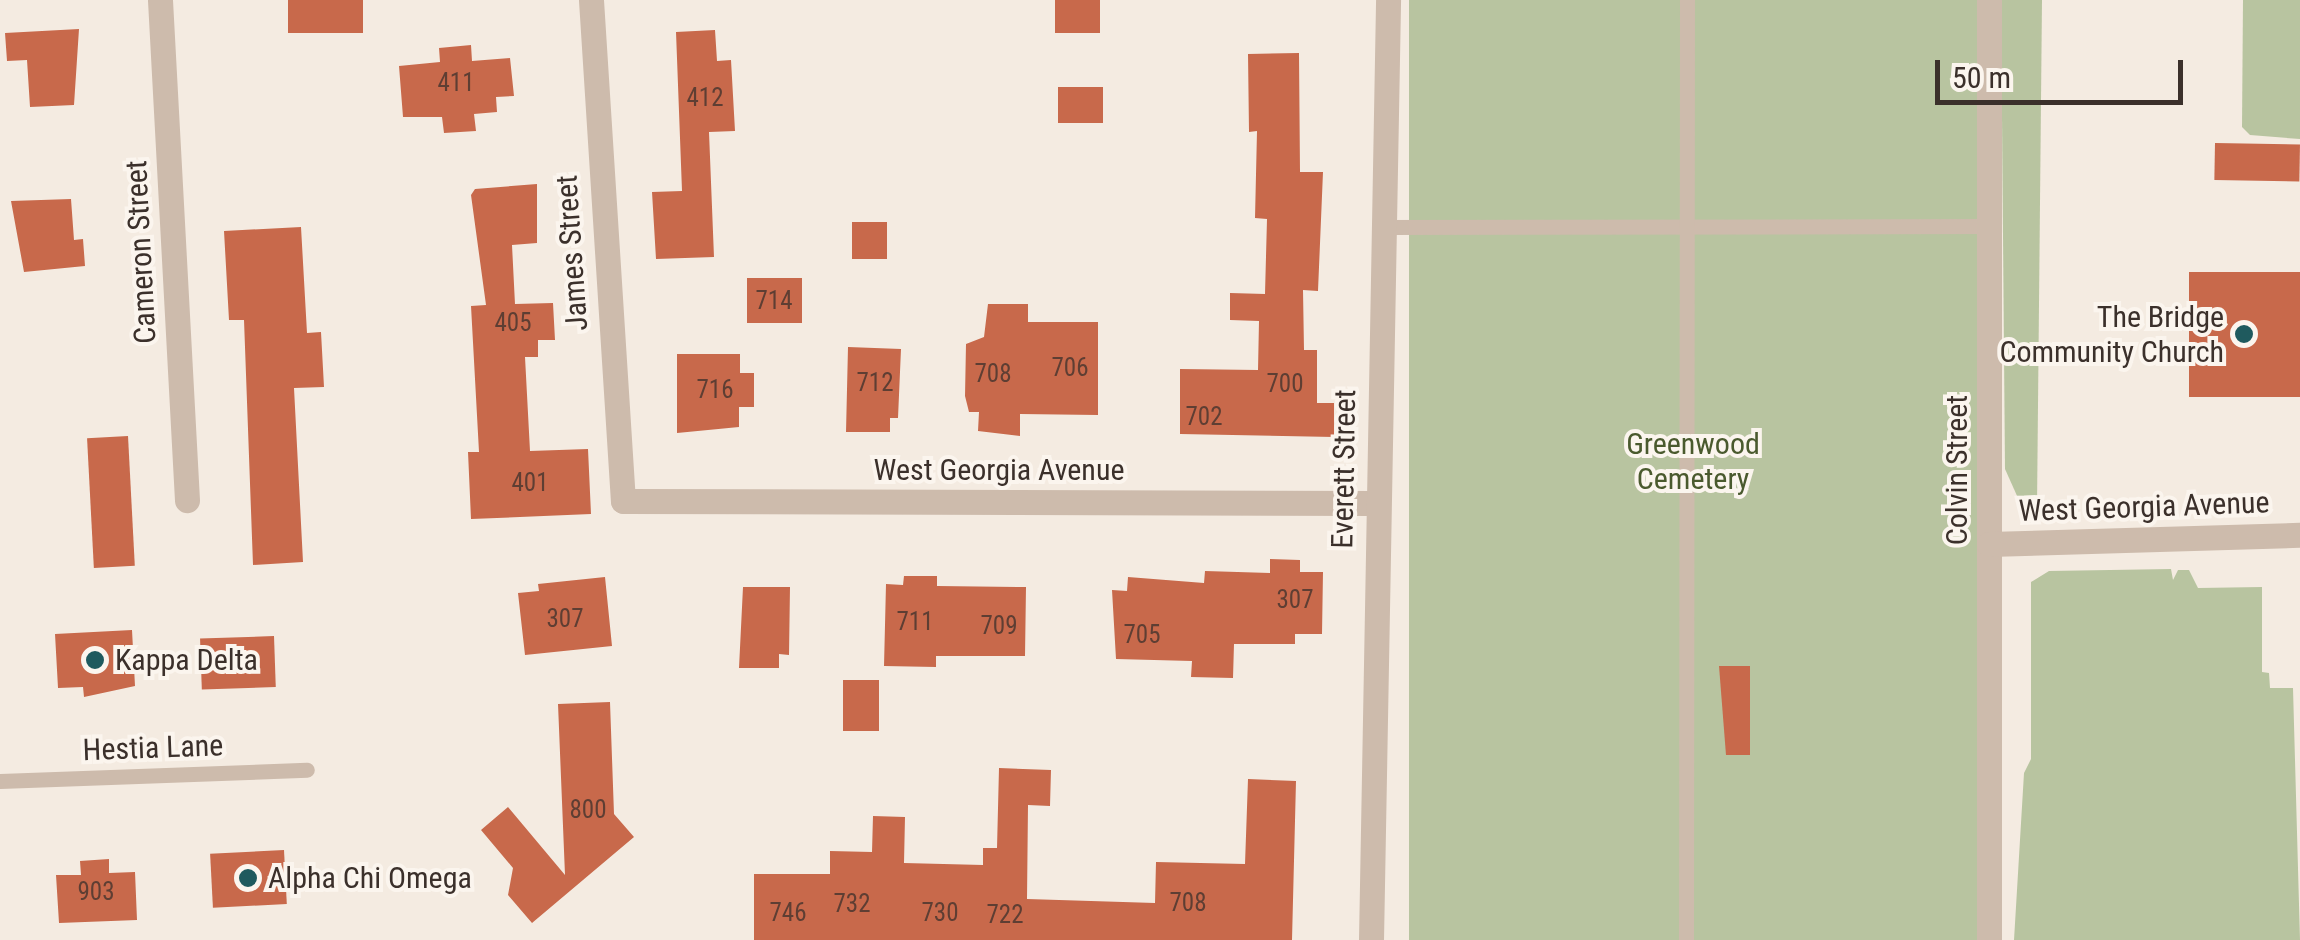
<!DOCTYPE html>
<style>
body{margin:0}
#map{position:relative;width:2300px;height:940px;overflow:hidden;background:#f4ebe1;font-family:"Roboto Condensed",sans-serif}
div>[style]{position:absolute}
.green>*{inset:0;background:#b8c4a0;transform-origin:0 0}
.building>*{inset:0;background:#c8694b;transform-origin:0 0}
.service>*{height:15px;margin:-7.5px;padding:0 7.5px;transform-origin:7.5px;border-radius:7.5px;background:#cdbbac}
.minor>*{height:25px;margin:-12.5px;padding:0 12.5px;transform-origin:12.5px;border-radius:12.5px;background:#cdbbac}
.dots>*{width:28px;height:28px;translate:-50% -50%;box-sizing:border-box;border:5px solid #fbf5ee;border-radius:50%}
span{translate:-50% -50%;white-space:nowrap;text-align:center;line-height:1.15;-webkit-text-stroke:8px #fbf5ee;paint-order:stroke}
.number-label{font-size:25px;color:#5e3e33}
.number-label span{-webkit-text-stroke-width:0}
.street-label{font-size:30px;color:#3b302b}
.poi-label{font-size:30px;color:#3b302b}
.right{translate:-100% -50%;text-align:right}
.left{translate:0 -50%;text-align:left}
.park-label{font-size:30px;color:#4a5a2e}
.scale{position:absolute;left:1935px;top:60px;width:248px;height:45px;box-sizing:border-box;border:5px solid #3b302b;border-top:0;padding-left:12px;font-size:30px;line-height:35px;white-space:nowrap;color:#3b302b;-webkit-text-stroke:8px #fbf5ee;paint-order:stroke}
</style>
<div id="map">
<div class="green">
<i style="left:1409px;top:0;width:571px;height:940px"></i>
<i style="clip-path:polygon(2001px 0,2042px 0,2037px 507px,2018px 498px,2005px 469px)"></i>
<i style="clip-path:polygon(2243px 0,2300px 0,2300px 139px,2250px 135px,2242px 127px)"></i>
<i style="clip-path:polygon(2171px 569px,2173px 580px,2178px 570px,2189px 570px,2198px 588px,2262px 587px,2262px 672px,2269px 673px,2270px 688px,2293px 688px,2300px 940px,2014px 940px,2024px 773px,2031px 759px,2031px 582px,2049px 571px)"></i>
</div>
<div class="building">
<i style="left:288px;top:0;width:75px;height:33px"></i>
<i style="left:1055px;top:0;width:45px;height:33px"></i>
<i style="clip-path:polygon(79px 29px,74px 105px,30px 107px,27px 60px,7px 61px,5px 33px)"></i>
<i style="clip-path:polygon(715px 30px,717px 61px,731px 60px,735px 131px,709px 132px,714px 257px,656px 259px,652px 192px,682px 191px,676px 32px)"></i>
<i style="clip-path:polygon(471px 45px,472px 61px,510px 58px,514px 96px,496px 97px,497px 112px,474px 114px,476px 131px,444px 133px,442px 117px,403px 117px,399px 66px,440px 62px,439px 48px)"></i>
<i style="clip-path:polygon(1299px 53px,1300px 172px,1323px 172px,1318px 291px,1303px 290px,1304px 350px,1317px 350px,1317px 403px,1334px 403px,1334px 437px,1180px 434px,1180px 369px,1258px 370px,1259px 321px,1230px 320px,1230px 293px,1265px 294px,1267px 219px,1255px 218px,1257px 131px,1249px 132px,1248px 54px)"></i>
<i style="left:1058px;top:87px;width:45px;height:36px"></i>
<i style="left:2215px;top:143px;width:85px;height:37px;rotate:1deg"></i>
<i style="clip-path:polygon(537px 184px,537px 243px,512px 245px,515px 304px,553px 303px,555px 340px,538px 340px,538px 357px,525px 357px,530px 451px,588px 449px,591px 514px,471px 519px,468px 452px,479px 452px,471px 306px,486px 305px,471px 195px,475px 189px)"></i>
<i style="clip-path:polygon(71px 199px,74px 240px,83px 239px,85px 266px,24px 272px,11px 201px)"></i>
<i style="left:887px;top:222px;width:37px;height:35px;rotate:90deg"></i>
<i style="clip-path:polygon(301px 227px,307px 333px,321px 332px,324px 387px,294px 388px,303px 562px,253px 565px,244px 320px,229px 320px,224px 231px)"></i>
<i style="left:2189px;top:272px;width:111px;height:125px"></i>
<i style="left:747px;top:278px;width:55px;height:45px"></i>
<i style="clip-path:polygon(988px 304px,1028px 304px,1028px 322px,1098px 322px,1098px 415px,1020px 414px,1020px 436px,978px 431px,979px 412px,969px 412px,965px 396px,966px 344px,984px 337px)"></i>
<i style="clip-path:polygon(848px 347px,901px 349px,898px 418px,890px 418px,890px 432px,846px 432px)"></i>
<i style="clip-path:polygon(677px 354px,740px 354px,740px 373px,754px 373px,754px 407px,739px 407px,739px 427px,677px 433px)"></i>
<i style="left:128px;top:436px;width:130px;height:41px;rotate:87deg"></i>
<i style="clip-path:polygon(1270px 559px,1300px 560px,1300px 572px,1323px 572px,1322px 634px,1295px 634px,1295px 644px,1234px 644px,1233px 678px,1191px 677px,1192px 661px,1116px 659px,1112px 590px,1127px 591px,1128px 577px,1204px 583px,1205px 571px,1270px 573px)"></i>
<i style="clip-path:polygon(904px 576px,937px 576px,937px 586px,1026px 587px,1025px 656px,936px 656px,936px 667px,884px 666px,886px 584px,903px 585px)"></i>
<i style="clip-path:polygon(605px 577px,612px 646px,525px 655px,518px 593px,539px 591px,538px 584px)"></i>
<i style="clip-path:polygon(743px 587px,790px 587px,789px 655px,779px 654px,779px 668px,739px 668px)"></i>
<i style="clip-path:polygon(132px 630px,135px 686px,84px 697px,83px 687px,58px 688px,55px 634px)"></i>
<i style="left:274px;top:636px;width:51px;height:74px;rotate:88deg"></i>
<i style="clip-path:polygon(1719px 666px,1750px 666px,1750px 755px,1726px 755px)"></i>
<i style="left:843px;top:680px;width:36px;height:51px"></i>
<i style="clip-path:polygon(610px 702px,614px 814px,634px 837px,532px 923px,508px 895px,513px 868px,481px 830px,508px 807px,565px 875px,558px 704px)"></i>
<i style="clip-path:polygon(999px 768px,1051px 770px,1050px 806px,1028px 805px,1027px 899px,1155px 903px,1156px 862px,1245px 864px,1248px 779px,1296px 781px,1292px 940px,754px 940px,754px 874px,830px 874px,830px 851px,872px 852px,873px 816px,905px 817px,904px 863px,983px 865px,983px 848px,997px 848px)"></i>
<i style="left:284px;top:850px;width:54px;height:74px;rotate:87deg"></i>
<i style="clip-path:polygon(109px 859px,109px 873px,135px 872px,137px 920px,59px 923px,56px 875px,81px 875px,80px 861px)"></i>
</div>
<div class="service">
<i style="left:1382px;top:227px;width:608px;rotate:-0.09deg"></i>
<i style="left:0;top:781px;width:307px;rotate:-2.1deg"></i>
<i style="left:1686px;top:940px;width:940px;rotate:-89.94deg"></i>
</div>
<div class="minor">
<i style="left:160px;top:0;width:501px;rotate:86.91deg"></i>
<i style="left:591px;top:0;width:502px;rotate:86.35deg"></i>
<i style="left:623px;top:501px;width:752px;rotate:0.15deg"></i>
<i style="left:1989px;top:0;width:940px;rotate:90deg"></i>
<i style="left:1989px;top:544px;width:311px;rotate:-1.7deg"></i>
<i style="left:1371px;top:940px;width:940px;rotate:-88.96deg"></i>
</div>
<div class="dots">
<i style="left:2244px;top:334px;background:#1f5a5e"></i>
<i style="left:95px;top:660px;background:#1f5a5e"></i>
<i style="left:248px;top:878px;background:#1f5a5e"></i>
</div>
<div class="number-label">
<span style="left:456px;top:83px">411</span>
<span style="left:705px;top:98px">412</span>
<span style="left:774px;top:301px">714</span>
<span style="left:513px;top:323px">405</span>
<span style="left:1070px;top:368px">706</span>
<span style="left:993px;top:374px">708</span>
<span style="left:875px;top:383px">712</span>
<span style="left:1285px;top:384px">700</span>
<span style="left:715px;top:390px">716</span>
<span style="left:1204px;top:417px">702</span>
<span style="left:530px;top:483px">401</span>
<span style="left:1295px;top:600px">307</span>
<span style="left:565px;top:619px">307</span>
<span style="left:915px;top:622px">711</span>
<span style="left:999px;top:626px">709</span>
<span style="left:1142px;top:635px">705</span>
<span style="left:588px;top:810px">800</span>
<span style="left:96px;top:892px">903</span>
<span style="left:1188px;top:903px">708</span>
<span style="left:852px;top:904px">732</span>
<span style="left:788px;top:913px">746</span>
<span style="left:940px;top:913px">730</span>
<span style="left:1005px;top:915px">722</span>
</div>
<div class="street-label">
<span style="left:141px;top:252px;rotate:-93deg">Cameron Street</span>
<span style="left:572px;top:253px;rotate:-94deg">James Street</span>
<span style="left:1344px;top:469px;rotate:-89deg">Everett Street</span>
<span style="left:999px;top:470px">West Georgia Avenue</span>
<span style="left:1957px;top:470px;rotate:-90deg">Colvin Street</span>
<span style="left:2144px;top:507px;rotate:-2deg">West Georgia Avenue</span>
<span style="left:153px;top:748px;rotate:-2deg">Hestia Lane</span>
</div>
<div class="poi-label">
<span class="right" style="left:2224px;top:334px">The Bridge<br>Community Church</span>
<span class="left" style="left:115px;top:660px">Kappa Delta</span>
<span class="left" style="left:268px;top:878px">Alpha Chi Omega</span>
</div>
<div class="park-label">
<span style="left:1693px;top:461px">Greenwood<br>Cemetery</span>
</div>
<div class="scale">50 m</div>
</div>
